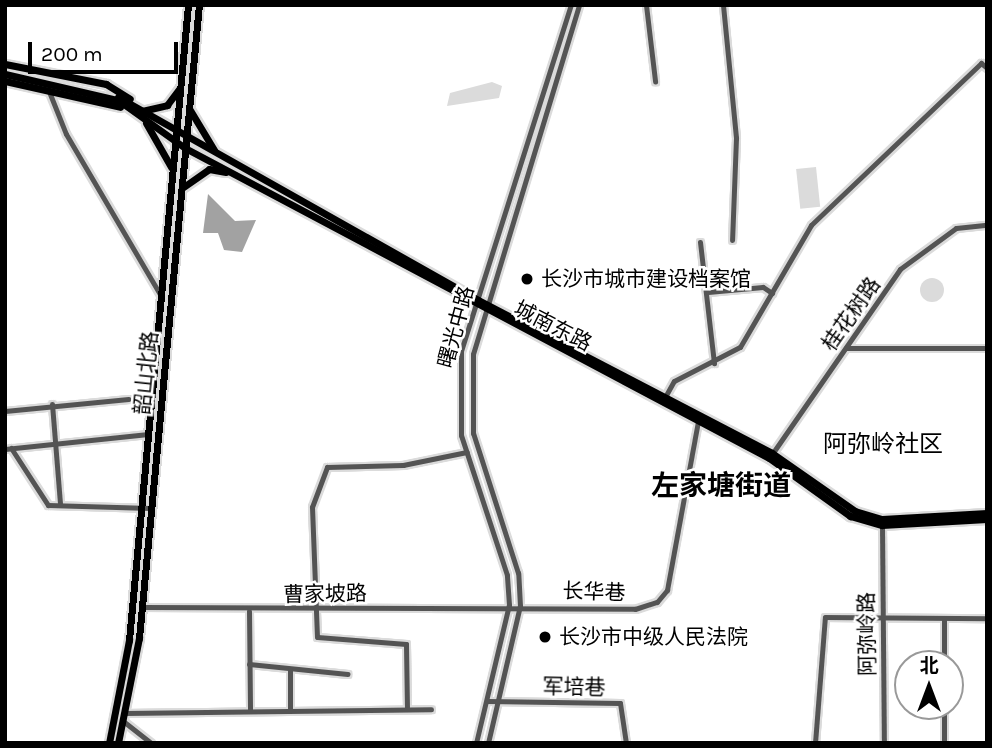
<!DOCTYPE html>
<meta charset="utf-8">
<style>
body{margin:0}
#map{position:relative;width:992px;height:748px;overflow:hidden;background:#fff;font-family:Karla,"Noto Sans SC",sans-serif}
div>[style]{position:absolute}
.green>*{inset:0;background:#dbdbdb;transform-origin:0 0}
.round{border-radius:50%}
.water>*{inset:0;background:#a2a2a2}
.roads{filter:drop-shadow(2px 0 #dbdbdb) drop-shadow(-2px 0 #dbdbdb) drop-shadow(0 2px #dbdbdb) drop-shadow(0 -2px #dbdbdb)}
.minor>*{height:5px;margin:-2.5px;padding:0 2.5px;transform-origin:2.5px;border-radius:2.5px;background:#545454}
.major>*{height:7px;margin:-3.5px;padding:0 3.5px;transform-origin:3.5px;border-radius:3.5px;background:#000}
.dots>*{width:19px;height:19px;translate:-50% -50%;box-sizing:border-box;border:4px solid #fff;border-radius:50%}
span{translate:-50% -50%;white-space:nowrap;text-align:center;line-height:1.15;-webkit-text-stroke:5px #fff;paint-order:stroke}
.poi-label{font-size:21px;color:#000}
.left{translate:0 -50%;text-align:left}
.street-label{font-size:21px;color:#000}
.quarter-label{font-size:24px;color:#000}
.district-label{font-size:28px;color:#000;font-weight:700}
.frame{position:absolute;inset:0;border:7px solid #000;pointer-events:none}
.north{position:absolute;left:894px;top:650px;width:70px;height:70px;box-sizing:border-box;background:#fff;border:2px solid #999;border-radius:50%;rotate:0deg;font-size:19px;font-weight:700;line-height:28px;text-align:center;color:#000}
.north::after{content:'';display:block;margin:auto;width:24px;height:32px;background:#000;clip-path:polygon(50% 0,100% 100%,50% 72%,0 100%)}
.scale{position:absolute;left:28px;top:42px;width:150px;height:32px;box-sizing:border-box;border:4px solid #000;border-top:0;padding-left:9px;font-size:21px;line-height:24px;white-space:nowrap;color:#000;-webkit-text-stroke:5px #fff;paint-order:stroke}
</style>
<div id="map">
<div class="green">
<i style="clip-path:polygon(492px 82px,502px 86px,499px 98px,447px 106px,450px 93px)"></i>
<i style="left:816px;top:167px;width:40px;height:20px;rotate:84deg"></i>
<i class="round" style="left:920px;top:278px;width:24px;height:24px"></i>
</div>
<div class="water">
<i style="clip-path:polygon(208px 194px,235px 221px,256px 220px,242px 252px,224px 250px,218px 233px,203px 233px)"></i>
</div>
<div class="roads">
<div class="minor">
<i style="left:646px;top:5px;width:77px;rotate:83.2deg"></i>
<i style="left:723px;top:5px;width:134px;rotate:84.4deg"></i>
<i style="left:736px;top:138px;width:102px;rotate:92.2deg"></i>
<i style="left:48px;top:89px;width:48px;rotate:68.2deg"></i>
<i style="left:66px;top:134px;width:186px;rotate:59.6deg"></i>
<i style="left:700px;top:242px;width:122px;rotate:83.4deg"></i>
<i style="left:708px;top:292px;width:55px;rotate:-5.2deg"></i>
<i style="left:763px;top:287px;width:11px;rotate:34deg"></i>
<i style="left:846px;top:348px;width:141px"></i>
<i style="left:665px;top:397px;width:18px;rotate:-61deg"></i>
<i style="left:674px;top:381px;width:74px;rotate:-27.3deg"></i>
<i style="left:740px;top:347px;width:141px;rotate:-59.8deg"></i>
<i style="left:811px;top:225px;width:235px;rotate:-43.6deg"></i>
<i style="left:981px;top:63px;width:8px;rotate:40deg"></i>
<i style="left:52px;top:404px;width:100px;rotate:85.4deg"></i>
<i style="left:5px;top:411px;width:124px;rotate:-5.6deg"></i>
<i style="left:11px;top:448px;width:68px;rotate:57deg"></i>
<i style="left:48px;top:505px;width:102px;rotate:1.7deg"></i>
<i style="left:5px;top:449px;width:144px;rotate:-6deg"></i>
<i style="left:772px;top:454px;width:225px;rotate:-55.3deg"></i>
<i style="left:900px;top:269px;width:69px;rotate:-36.2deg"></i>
<i style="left:956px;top:228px;width:31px;rotate:-6deg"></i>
<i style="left:882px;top:525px;width:218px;rotate:89.5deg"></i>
<i style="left:142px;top:607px;width:493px;rotate:0.2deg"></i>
<i style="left:635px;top:609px;width:23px;rotate:-18deg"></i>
<i style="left:657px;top:602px;width:16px;rotate:-50deg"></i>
<i style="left:667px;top:590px;width:172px;rotate:-79.6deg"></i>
<i style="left:249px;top:611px;width:99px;rotate:89.4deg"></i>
<i style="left:944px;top:618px;width:46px;rotate:90deg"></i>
<i style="left:249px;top:664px;width:99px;rotate:5.8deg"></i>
<i style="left:290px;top:669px;width:40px;rotate:90deg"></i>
<i style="left:487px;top:701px;width:133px;rotate:0.9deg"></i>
<i style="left:620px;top:703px;width:40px;rotate:81.5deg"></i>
<i style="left:944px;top:706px;width:37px;rotate:90deg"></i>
<i style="left:407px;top:709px;width:65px;rotate:-90.9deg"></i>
<i style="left:406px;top:644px;width:89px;rotate:-175.5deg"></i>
<i style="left:317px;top:637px;width:130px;rotate:-92.2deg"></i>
<i style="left:312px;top:507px;width:43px;rotate:-69.4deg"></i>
<i style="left:327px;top:467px;width:76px;rotate:-1.5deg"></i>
<i style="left:403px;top:465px;width:65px;rotate:-11.5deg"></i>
<i style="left:125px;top:713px;width:306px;rotate:-0.7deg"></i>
<i style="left:123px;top:721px;width:36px;rotate:38deg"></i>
<i style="left:476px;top:743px;width:142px;rotate:-76.6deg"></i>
<i style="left:509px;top:605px;width:30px;rotate:-94deg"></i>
<i style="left:507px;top:575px;width:147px;rotate:-108.2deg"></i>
<i style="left:461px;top:435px;width:84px;rotate:-90deg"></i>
<i style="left:461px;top:351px;width:363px;rotate:-72.4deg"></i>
<i style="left:488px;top:743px;width:141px;rotate:-76.9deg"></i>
<i style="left:520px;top:606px;width:33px;rotate:-93deg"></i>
<i style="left:518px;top:573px;width:147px;rotate:-107.8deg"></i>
<i style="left:473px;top:433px;width:79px;rotate:-90deg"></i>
<i style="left:473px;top:354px;width:365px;rotate:-73.1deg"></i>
<i style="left:815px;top:743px;width:126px;rotate:-85.5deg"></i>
<i style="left:825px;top:617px;width:162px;rotate:0.4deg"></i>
</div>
<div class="major">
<i style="left:5px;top:64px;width:103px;rotate:11.2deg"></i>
<i style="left:106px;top:84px;width:28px;rotate:32deg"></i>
<i style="left:5px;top:74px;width:116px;rotate:13deg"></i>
<i style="left:118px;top:100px;width:82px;rotate:35.6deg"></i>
<i style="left:185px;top:148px;width:661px;rotate:27.96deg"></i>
<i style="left:769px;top:458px;width:100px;rotate:35.6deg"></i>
<i style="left:850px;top:516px;width:33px;rotate:16deg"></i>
<i style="left:882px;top:525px;width:105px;rotate:-3.3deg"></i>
<i style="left:5px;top:81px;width:118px;rotate:12.7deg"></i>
<i style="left:118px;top:97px;width:413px;rotate:29.4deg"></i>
<i style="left:478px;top:300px;width:331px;rotate:27.5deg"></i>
<i style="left:772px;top:453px;width:101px;rotate:34.9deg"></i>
<i style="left:855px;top:511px;width:28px;rotate:17deg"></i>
<i style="left:882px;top:519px;width:105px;rotate:-3.3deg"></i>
<i style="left:190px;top:110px;width:47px;rotate:59deg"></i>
<i style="left:142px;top:111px;width:26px;rotate:-13deg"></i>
<i style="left:167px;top:105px;width:20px;rotate:-53deg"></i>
<i style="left:146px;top:123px;width:51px;rotate:60.4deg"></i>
<i style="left:182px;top:188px;width:33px;rotate:-35deg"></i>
<i style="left:209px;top:169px;width:17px;rotate:10deg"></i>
<i style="left:109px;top:743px;width:105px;rotate:-79deg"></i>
<i style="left:129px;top:640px;width:638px;rotate:-84.69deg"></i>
<i style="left:118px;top:743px;width:107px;rotate:-78.7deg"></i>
<i style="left:139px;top:638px;width:636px;rotate:-84.59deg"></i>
</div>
</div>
<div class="dots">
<i style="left:527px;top:279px;background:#000"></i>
<i style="left:545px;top:637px;background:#000"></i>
</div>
<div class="poi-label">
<span class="left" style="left:541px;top:279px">长沙市城市建设档案馆</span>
<span class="left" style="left:559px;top:637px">长沙市中级人民法院</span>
</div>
<div class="street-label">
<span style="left:851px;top:314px;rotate:-55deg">桂花树路</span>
<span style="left:553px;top:326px;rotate:27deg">城南东路</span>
<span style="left:456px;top:327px;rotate:-75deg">曙光中路</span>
<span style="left:146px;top:373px;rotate:-84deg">韶山北路</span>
<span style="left:594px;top:592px;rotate:2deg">长华巷</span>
<span style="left:325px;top:594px;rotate:-1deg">曹家坡路</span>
<span style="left:867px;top:634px;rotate:-91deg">阿弥岭路</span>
<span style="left:574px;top:687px;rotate:1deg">军培巷</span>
</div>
<div class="quarter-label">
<span style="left:883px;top:445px">阿弥岭社区</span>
</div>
<div class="district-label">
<span style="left:721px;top:486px">左家塘街道</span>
</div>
<div class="frame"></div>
<div class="north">北</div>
<div class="scale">200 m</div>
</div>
